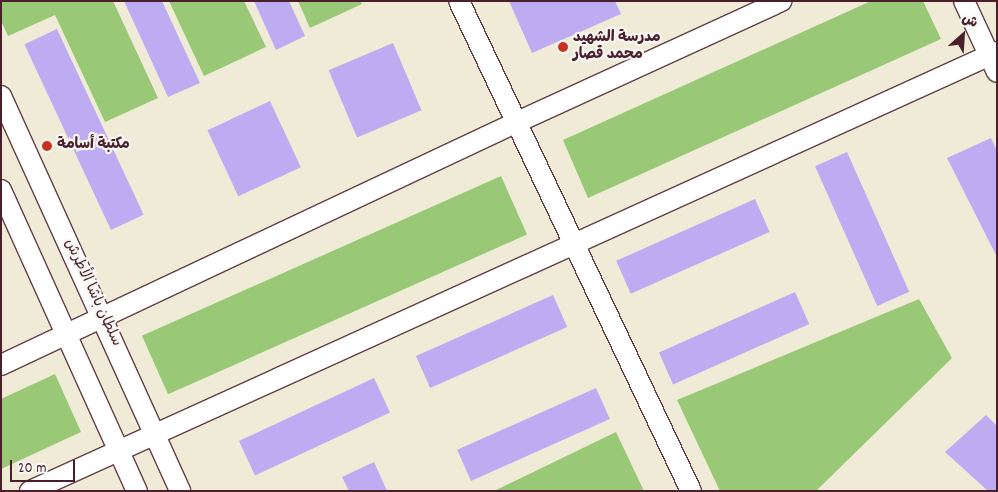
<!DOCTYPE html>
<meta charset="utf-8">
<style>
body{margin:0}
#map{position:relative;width:998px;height:492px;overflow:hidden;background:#f0ebd7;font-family:Dekko,"Playpen Sans Arabic",sans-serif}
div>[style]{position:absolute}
.green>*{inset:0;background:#99c876;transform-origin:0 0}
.building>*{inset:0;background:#beacf3;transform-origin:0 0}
.roads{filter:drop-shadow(1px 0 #633e45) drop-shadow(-1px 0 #633e45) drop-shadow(0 1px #633e45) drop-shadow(0 -1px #633e45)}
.street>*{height:20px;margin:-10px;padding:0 10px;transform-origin:10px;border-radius:10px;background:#fff}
.dots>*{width:14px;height:14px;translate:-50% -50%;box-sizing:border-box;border:2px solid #f6f6f2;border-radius:50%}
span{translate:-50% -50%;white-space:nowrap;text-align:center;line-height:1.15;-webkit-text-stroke:4.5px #f6f6f2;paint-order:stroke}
.poi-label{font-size:15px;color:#4a1f2b;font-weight:700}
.left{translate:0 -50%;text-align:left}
.street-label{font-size:15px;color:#4a1f2b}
.frame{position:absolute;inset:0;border:2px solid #4a1f2b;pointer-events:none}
.north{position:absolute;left:938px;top:10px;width:50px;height:50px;-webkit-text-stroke:4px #f6f6f2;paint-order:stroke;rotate:26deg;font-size:14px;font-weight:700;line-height:20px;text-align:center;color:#4a1f2b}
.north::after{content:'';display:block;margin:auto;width:18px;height:22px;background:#4a1f2b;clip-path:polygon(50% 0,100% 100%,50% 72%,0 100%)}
.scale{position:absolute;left:10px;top:460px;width:65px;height:22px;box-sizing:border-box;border:2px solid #4a1f2b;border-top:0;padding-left:6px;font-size:15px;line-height:18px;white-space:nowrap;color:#4a1f2b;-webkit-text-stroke:4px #f6f6f2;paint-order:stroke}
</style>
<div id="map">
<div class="green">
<i style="clip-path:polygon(1px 1px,113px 1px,158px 98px,105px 122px,55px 15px,8px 36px,1px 21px)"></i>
<i style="clip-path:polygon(169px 1px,244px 1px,266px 47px,204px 76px)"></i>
<i style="clip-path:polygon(298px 1px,360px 1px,362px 4px,310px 28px)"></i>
<i style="clip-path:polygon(871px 1px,923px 1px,941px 39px,588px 198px,563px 140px)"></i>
<i style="left:501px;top:176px;width:64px;height:393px;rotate:66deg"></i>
<i style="clip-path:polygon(919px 299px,952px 358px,816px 491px,720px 491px,677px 400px)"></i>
<i style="clip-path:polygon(55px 374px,81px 432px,1px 469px,1px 399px)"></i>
<i style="clip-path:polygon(616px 432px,644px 491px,494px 491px)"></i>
</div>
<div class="building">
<i style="clip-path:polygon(124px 1px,162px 1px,200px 83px,168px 97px)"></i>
<i style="clip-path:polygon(254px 1px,289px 1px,305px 36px,276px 50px)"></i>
<i style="clip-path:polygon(509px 1px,615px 1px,621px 14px,532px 53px)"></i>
<i style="left:57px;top:29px;width:205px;height:36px;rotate:65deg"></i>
<i style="left:393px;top:43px;width:73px;height:70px;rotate:67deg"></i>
<i style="left:270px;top:101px;width:73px;height:69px;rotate:65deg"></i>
<i style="clip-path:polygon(991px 138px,997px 151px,997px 257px,947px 158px)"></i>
<i style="left:847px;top:152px;width:153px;height:35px;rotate:66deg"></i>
<i style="left:755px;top:199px;width:36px;height:152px;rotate:66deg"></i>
<i style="left:795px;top:292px;width:35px;height:149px;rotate:66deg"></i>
<i style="left:553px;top:295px;width:35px;height:150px;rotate:66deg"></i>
<i style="left:374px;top:378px;width:38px;height:149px;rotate:65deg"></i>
<i style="left:596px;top:388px;width:34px;height:152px;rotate:66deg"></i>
<i style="clip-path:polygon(986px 415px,997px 426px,997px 491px,988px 491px,945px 452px)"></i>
<i style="clip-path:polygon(374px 462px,387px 491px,349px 491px,342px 477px)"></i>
</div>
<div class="roads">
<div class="street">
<i style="left:459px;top:1px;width:542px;rotate:64.66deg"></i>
<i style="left:964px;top:1px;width:78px;rotate:65.1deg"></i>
<i style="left:1px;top:96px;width:434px;rotate:65.6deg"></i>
<i style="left:1px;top:190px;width:330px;rotate:65.7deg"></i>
<i style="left:1px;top:365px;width:568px;rotate:-25.21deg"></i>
<i style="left:515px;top:123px;width:293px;rotate:-24.6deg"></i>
<i style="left:30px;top:491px;width:1062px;rotate:-24.42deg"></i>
</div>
</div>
<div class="dots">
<i style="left:563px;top:47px;background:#c8321e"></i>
<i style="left:47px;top:146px;background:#c8321e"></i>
</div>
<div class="poi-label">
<span class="left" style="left:573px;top:47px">مدرسة الشهيد<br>محمد قصار</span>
<span class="left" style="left:57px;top:146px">مكتبة أسامة</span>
</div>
<div class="street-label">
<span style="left:92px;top:293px;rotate:65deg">سلطان باشا الأطرش</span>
</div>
<div class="frame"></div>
<div class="north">ش</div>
<div class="scale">20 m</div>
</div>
